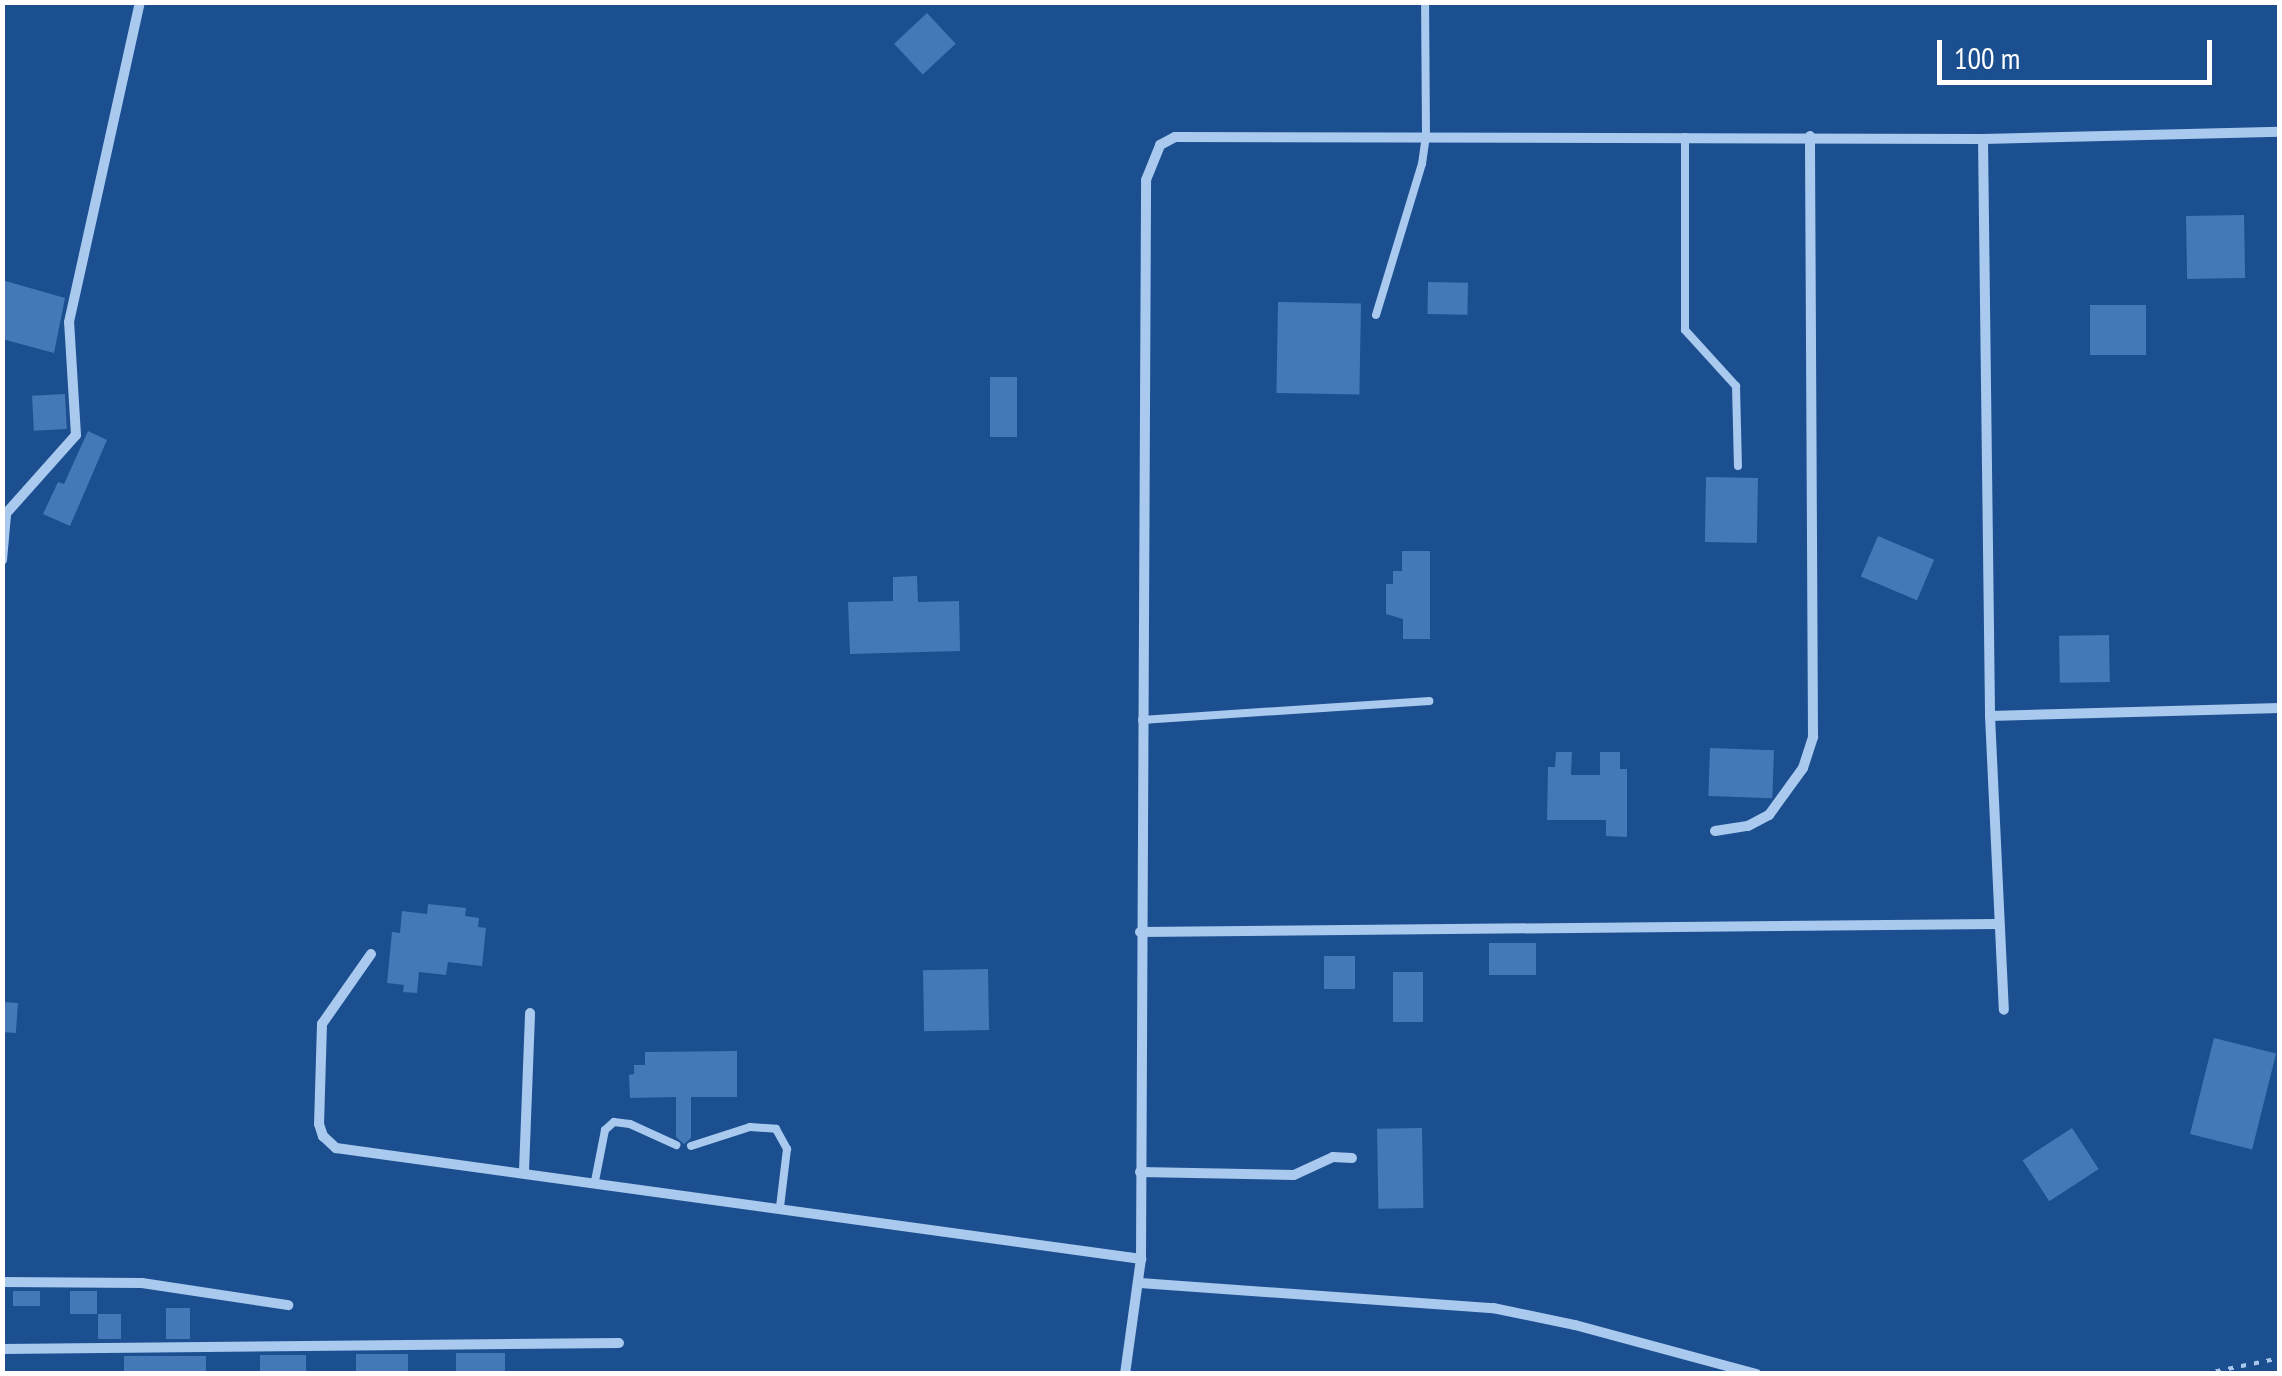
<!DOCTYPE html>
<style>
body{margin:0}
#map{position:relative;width:2282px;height:1376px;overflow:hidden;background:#1b4f8f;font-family:"PT Sans Narrow",sans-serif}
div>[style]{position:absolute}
.building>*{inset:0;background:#4478b7;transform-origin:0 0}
.path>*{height:4px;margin-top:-2px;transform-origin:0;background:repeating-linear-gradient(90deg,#a9c9ee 0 5px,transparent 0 13px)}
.lane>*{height:8px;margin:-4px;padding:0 4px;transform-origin:4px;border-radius:4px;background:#a9c9ee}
.street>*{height:10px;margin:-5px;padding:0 5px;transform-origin:5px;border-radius:5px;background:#a9c9ee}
span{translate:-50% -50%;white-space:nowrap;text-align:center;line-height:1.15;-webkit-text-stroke:9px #1b4f8f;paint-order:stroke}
.frame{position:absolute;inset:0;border:5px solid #fff;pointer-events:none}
.scale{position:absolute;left:1937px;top:40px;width:275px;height:45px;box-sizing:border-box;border:5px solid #fff;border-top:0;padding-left:12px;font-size:30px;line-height:35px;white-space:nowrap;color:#fff;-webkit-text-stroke:8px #1b4f8f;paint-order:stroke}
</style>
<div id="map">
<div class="building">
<i style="left:927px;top:13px;width:42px;height:45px;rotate:47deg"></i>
<i style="left:2244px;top:215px;width:63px;height:58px;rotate:89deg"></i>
<i style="clip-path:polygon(2px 280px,65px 298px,54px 353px,2px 339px)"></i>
<i style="left:1428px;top:282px;width:40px;height:32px;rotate:1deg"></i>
<i style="left:1278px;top:302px;width:83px;height:91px;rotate:1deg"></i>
<i style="left:2090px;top:305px;width:56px;height:50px"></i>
<i style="left:990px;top:377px;width:27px;height:60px"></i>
<i style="left:65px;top:394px;width:35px;height:33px;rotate:87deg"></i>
<i style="clip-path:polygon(88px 431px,107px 440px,70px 526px,43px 514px,58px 482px,64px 484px)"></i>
<i style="left:1706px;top:477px;width:52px;height:65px;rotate:1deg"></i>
<i style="left:1878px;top:536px;width:61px;height:44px;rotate:23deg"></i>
<i style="clip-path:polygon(1402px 551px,1430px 551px,1430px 639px,1403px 639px,1403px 619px,1386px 614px,1386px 584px,1393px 584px,1393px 571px,1402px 571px)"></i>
<i style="clip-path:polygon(917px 576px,918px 602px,959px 601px,960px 651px,850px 654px,848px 602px,893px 601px,893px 577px)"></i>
<i style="left:2109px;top:635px;width:47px;height:50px;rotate:89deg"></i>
<i style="left:1710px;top:748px;width:64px;height:48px;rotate:2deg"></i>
<i style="clip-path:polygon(1556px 752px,1572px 752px,1571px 775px,1600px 775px,1600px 752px,1620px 752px,1620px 769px,1627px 769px,1627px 837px,1606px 836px,1606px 820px,1547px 820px,1548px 767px,1555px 767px)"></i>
<i style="clip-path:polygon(428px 904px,466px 908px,465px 916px,479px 918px,478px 927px,486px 928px,482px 966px,448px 962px,446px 975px,419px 972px,417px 993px,403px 992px,404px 985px,387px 983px,392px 932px,400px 933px,402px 911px,427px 914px)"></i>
<i style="left:1489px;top:943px;width:47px;height:32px"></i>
<i style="left:1324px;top:956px;width:31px;height:33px"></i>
<i style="left:988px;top:969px;width:61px;height:65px;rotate:89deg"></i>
<i style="left:1393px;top:972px;width:30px;height:50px"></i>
<i style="left:2px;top:1002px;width:16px;height:30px;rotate:4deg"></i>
<i style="left:2214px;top:1038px;width:64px;height:99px;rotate:14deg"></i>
<i style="clip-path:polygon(737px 1051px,737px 1097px,691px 1097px,691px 1138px,684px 1144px,676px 1137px,676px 1097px,630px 1098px,629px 1075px,634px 1074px,634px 1065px,645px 1065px,645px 1052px)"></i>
<i style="left:1422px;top:1128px;width:80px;height:45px;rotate:89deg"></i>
<i style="left:2072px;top:1128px;width:49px;height:59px;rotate:57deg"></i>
<i style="left:13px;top:1291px;width:27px;height:15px"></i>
<i style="left:70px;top:1291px;width:27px;height:23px"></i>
<i style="left:166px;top:1308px;width:24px;height:31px"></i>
<i style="left:98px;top:1314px;width:23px;height:25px"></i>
<i style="left:456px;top:1353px;width:49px;height:21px"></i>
<i style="left:356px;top:1354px;width:52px;height:20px"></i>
<i style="left:260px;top:1355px;width:46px;height:19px"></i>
<i style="left:206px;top:1356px;width:18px;height:82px;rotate:90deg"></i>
</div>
<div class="path">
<i style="left:2203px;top:1374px;width:79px;rotate:-11.7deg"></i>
</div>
<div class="lane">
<i style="left:1685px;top:137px;width:193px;rotate:90deg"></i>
<i style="left:1685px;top:330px;width:76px;rotate:47.7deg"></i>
<i style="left:1736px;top:386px;width:80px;rotate:88.6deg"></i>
<i style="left:1376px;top:315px;width:158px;rotate:-73.1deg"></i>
<i style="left:1422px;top:164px;width:28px;rotate:-82deg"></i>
<i style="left:1426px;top:136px;width:134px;rotate:-90.4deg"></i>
<i style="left:1142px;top:720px;width:288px;rotate:-3.8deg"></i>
<i style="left:691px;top:1146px;width:62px;rotate:-17.9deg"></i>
<i style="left:750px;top:1127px;width:26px;rotate:4deg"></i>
<i style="left:776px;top:1129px;width:23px;rotate:61deg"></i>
<i style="left:787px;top:1149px;width:58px;rotate:96.9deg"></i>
<i style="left:595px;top:1181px;width:52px;rotate:-78.9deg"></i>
<i style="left:605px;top:1130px;width:12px;rotate:-42deg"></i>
<i style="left:614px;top:1122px;width:16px;rotate:7deg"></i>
<i style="left:630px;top:1124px;width:51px;rotate:24.5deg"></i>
</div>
<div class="street">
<i style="left:1983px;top:139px;width:577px;rotate:89.3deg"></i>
<i style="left:1990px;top:716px;width:294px;rotate:87.3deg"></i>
<i style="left:2px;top:518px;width:111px;rotate:-48.3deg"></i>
<i style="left:76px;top:435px;width:113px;rotate:-93.5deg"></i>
<i style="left:69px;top:322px;width:328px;rotate:-77.5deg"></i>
<i style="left:2px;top:560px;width:45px;rotate:-84.9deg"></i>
<i style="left:1990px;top:716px;width:290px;rotate:-1.6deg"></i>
<i style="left:1715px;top:831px;width:33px;rotate:-9deg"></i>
<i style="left:1748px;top:826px;width:24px;rotate:-28deg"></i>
<i style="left:1769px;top:815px;width:58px;rotate:-54.1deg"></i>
<i style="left:1803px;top:768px;width:33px;rotate:-72deg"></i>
<i style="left:1813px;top:737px;width:601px;rotate:-90.29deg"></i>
<i style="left:1140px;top:932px;width:856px;rotate:-0.54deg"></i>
<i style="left:371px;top:954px;width:85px;rotate:125deg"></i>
<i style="left:322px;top:1024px;width:100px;rotate:91.7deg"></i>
<i style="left:319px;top:1124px;width:13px;rotate:72deg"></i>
<i style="left:323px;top:1136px;width:18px;rotate:43deg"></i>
<i style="left:336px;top:1148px;width:813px;rotate:7.85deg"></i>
<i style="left:524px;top:1171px;width:158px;rotate:-87.8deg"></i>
<i style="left:1140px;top:1172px;width:154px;rotate:1.1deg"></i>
<i style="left:1294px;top:1175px;width:43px;rotate:-24.8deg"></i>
<i style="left:1333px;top:1157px;width:19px;rotate:3deg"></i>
<i style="left:2px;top:1282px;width:140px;rotate:0.4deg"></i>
<i style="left:142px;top:1283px;width:148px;rotate:8.6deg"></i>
<i style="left:1140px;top:1283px;width:354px;rotate:4.1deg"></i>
<i style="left:1493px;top:1308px;width:84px;rotate:11.7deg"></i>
<i style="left:1575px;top:1325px;width:188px;rotate:15.1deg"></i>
<i style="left:2px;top:1349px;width:617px;rotate:-0.56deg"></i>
<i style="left:1125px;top:1374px;width:116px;rotate:-82.1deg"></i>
<i style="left:1141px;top:1259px;width:1079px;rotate:-89.73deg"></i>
<i style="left:1146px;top:180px;width:38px;rotate:-68deg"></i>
<i style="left:1160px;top:145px;width:17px;rotate:-28deg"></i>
<i style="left:1175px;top:137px;width:808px;rotate:0.14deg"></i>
<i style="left:1983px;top:139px;width:297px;rotate:-1.4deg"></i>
</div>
<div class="frame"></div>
<div class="scale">100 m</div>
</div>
